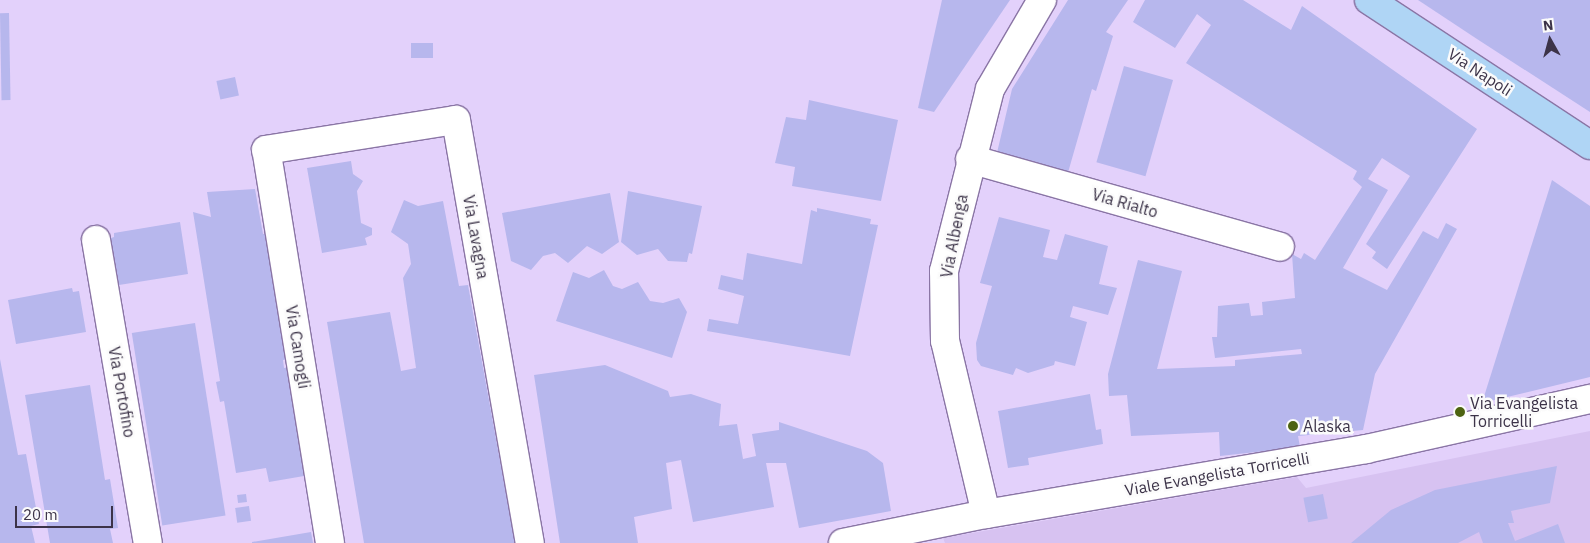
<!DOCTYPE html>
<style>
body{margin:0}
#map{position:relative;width:1590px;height:543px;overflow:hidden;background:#e3d1fb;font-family:"IBM Plex Sans",sans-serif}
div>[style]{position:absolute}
.built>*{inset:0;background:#d7c2f1}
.building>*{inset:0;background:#b7b7ed;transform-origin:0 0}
.roads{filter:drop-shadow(1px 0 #8a75a5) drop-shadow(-1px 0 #8a75a5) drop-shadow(0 1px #8a75a5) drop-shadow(0 -1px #8a75a5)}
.minor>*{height:28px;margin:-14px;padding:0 14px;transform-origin:14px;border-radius:14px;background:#fff}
.major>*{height:28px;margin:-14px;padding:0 14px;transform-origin:14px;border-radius:14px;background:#afd5f5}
.dots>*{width:14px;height:14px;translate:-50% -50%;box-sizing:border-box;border:2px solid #fbfbfb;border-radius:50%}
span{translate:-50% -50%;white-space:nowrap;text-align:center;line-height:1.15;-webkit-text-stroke:5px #fbfbfb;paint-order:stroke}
.street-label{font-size:16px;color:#3c3348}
.poi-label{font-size:16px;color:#3c3348}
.left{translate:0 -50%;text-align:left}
.north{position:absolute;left:1525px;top:15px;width:50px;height:50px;-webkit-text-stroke:4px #fbfbfb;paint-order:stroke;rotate:353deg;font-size:14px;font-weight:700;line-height:20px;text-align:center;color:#3c3348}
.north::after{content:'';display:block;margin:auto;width:18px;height:22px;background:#3c3348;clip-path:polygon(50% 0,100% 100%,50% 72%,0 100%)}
.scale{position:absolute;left:15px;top:506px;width:98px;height:22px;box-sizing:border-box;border:2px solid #3c3348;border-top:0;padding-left:6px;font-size:15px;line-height:18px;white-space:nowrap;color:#3c3348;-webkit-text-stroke:4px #fbfbfb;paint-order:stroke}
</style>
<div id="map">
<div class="built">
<i style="clip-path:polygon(1590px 431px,1590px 543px,945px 543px,943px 538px,1297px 477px,1306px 488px)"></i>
</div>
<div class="building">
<i style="clip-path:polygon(942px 0,1010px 0,934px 112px,918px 108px)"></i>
<i style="clip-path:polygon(1068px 0,1128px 0,1106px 32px,1113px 36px,1096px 91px,1092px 89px,1067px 176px,996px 157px,1012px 89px)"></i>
<i style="clip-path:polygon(1145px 0,1243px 0,1291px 30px,1302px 6px,1477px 129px,1387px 269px,1372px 258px,1376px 252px,1366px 244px,1410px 176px,1382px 158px,1368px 179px,1388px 190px,1343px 268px,1387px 290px,1423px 231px,1438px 239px,1446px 223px,1457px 229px,1375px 374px,1363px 430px,1298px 436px,1300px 447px,1220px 456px,1219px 432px,1131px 436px,1127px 395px,1109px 396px,1108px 374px,1138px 260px,1182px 271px,1157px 369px,1235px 366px,1235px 360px,1302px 354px,1301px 349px,1215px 358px,1212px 337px,1217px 337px,1218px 306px,1249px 303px,1251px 316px,1263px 315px,1262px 302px,1295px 298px,1292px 254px,1301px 259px,1304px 253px,1315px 260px,1362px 187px,1353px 179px,1357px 171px,1186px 63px,1211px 25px,1197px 14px,1175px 48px,1133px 22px)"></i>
<i style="clip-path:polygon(1418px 0,1590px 0,1590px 112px,1477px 39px)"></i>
<i style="left:9px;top:13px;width:87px;height:9px;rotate:89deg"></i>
<i style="left:411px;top:43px;width:22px;height:15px"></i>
<i style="left:1124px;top:66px;width:51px;height:100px;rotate:16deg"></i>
<i style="left:235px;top:77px;width:19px;height:19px;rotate:78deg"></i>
<i style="clip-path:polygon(809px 100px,898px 120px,881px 201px,792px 186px,795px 167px,775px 163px,786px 117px,806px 120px)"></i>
<i style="clip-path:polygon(351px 161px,353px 174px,363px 181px,357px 191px,361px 223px,372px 228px,372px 235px,365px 238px,367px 245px,322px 253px,307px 168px)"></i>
<i style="clip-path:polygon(1552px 180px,1590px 206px,1590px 377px,1482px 403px)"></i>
<i style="clip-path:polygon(255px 189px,263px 234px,270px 234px,290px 359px,283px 360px,284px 368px,290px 367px,306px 460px,302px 461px,304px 476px,269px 482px,266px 468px,236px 473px,224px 401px,220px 402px,216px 382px,220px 381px,193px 212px,211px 217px,207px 192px)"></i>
<i style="clip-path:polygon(628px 191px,702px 206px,692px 254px,689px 253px,687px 262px,668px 261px,658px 249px,637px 255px,621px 242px)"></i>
<i style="clip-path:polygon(610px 193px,619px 242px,602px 254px,587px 246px,568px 263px,555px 253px,543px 256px,531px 270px,511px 261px,502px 213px)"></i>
<i style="clip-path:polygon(404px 200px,418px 206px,443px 201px,459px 286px,468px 285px,515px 543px,364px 543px,327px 322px,390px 312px,401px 371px,416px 368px,403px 278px,411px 264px,408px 244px,391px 232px)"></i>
<i style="clip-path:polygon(817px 208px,871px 219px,870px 224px,878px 225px,850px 356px,707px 331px,709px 319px,738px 324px,744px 296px,718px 289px,721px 275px,743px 280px,747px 253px,802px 264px,811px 210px,817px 212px)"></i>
<i style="clip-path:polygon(999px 217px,1050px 230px,1043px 257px,1057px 260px,1065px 234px,1108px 246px,1099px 284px,1117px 288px,1108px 315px,1073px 306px,1070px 317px,1087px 322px,1075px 366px,1055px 361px,1054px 365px,1028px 373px,1016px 368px,1013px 375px,981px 366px,977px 360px,976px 343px,992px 286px,980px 283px)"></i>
<i style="clip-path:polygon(180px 222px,188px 274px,119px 285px,108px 239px,114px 237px,114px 233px)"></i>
<i style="clip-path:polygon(604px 270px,613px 286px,622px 289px,638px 282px,650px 301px,663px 303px,679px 298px,687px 312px,672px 358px,556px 321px,573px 272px,589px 278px)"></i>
<i style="clip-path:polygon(72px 288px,73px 292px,79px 291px,86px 332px,16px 344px,8px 300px)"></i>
<i style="left:195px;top:323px;width:195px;height:64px;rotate:81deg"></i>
<i style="clip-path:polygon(0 359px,18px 455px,26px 454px,39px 524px,31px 526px,35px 543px,0 543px)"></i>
<i style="clip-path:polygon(605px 365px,668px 391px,670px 397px,691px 394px,721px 404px,719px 426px,737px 424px,743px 459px,756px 456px,752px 434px,779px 430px,779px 422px,867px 451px,883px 463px,891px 511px,799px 528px,786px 463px,766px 463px,774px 507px,693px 522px,681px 460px,666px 463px,672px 509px,634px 517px,638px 543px,560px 543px,534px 375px)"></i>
<i style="clip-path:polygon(90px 385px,105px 480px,110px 479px,118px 528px,110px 529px,113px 543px,50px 543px,25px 395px)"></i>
<i style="clip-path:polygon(1090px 394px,1096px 430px,1101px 429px,1103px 444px,1028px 458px,1029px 465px,1008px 468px,998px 411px)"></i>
<i style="clip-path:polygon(1557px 466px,1550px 503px,1511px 511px,1514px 523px,1508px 523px,1515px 541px,1558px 524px,1565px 543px,1483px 543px,1479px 532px,1458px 543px,1351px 543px,1391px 510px,1435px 490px)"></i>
<i style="left:246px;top:494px;width:8px;height:9px;rotate:83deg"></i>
<i style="left:1323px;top:494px;width:25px;height:20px;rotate:79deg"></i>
<i style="left:249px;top:506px;width:15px;height:14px;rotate:82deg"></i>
<i style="clip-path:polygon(311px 532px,313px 543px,252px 543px,252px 542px)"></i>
</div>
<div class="roads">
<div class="minor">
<i style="left:970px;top:159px;width:322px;rotate:15.8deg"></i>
<i style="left:96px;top:240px;width:307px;rotate:80.3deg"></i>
<i style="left:986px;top:514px;width:178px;rotate:-103.3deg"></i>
<i style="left:945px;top:341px;width:70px;rotate:-90.8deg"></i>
<i style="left:944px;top:271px;width:188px;rotate:-75.8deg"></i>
<i style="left:990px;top:89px;width:103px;rotate:-59.7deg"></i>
<i style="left:330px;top:543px;width:398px;rotate:-99.2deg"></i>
<i style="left:266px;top:150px;width:192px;rotate:-9deg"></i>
<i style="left:456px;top:120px;width:429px;rotate:80.1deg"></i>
<i style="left:843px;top:543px;width:146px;rotate:-11.5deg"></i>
<i style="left:986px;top:514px;width:386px;rotate:-9.7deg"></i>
<i style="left:1366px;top:449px;width:230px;rotate:-12.6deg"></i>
</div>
<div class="major">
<i style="left:1369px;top:0;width:264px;rotate:33.3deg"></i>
</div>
</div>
<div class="dots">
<i style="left:1460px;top:412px;background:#4d6311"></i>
<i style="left:1293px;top:426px;background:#4d6311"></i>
</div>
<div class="street-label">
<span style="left:1480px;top:72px;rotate:33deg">Via Napoli</span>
<span style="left:1125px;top:203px;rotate:16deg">Via Rialto</span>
<span style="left:954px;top:236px;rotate:-79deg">Via Albenga</span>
<span style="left:476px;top:237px;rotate:80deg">Via Lavagna</span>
<span style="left:298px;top:347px;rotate:81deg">Via Camogli</span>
<span style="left:122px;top:392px;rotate:80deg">Via Portofino</span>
<span style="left:1217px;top:474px;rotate:-10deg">Viale Evangelista Torricelli</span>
</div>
<div class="poi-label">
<span class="left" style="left:1470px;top:412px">Via Evangelista<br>Torricelli</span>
<span class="left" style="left:1303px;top:426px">Alaska</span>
</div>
<div class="north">N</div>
<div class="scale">20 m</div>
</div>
